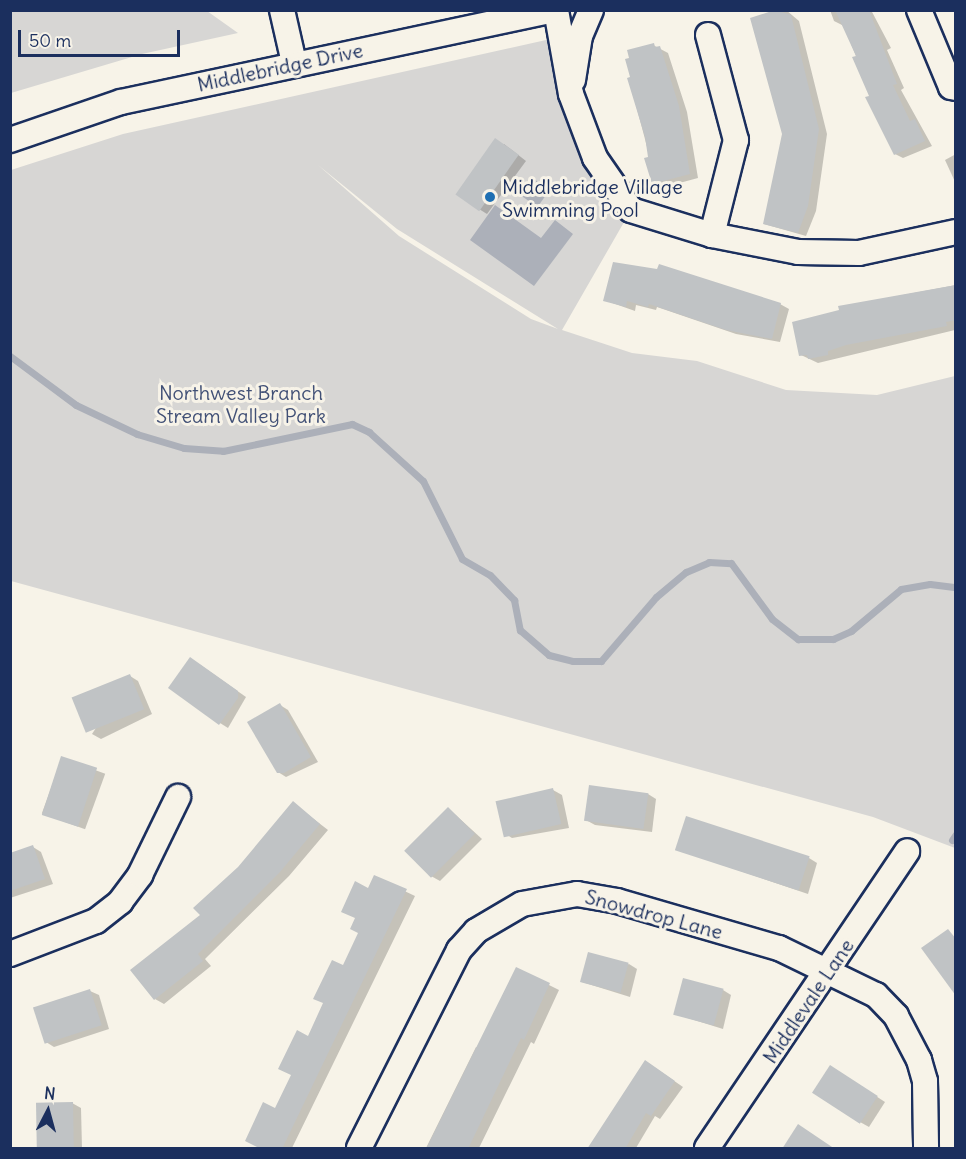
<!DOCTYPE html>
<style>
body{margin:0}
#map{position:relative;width:966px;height:1159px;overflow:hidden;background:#f7f3e8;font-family:Delius,sans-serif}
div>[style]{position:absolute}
.green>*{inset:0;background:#d7d6d4}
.water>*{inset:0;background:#acb0b9;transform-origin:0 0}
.shadow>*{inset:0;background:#0003;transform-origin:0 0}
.stream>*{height:7px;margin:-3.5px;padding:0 3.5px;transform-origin:3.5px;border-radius:3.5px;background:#acb0b9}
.building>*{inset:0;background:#c0c3c5;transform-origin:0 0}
.roads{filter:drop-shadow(2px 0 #1b2f5e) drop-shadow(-2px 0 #1b2f5e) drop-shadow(0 2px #1b2f5e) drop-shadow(0 -2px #1b2f5e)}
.street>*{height:24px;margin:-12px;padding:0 12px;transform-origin:12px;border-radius:12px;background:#f7f3e8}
.dots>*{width:16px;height:16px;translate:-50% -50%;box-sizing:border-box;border:3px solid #f7f3e8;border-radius:50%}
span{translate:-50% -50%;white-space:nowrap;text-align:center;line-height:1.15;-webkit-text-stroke:6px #f7f3e8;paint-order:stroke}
.street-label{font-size:20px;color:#1b2f5e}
.poi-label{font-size:20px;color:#1b2f5e}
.left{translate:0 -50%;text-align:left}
.park-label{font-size:20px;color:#415076}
.frame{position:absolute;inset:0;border:12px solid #1b2f5e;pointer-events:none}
.north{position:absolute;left:18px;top:1081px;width:60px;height:60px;-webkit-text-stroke:4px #f7f3e8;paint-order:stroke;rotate:6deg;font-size:16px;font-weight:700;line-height:24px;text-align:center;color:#1b2f5e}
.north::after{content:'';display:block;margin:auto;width:21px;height:27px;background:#1b2f5e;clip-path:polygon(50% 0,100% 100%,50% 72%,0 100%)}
.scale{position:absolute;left:18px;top:30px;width:162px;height:27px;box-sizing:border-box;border:3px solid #1b2f5e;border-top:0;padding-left:8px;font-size:18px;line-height:21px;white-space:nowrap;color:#1b2f5e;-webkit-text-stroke:4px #f7f3e8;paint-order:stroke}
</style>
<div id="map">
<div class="green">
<i style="clip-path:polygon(10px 11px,207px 11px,238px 33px,142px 54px,11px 93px)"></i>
<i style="clip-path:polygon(evenodd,555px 38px,631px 210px,562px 330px,632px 353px,697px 361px,786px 390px,877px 395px,955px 376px,955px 848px,873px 817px,11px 581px,11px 170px,123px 134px,555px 38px,318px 165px,397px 229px,558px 329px,531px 319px,399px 236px,318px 165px)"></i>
</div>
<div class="water">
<i style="left:534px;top:179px;width:19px;height:21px;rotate:35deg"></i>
<i style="clip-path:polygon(495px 205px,541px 238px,555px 220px,573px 234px,534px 286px,470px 240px)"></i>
</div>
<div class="shadow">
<i style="clip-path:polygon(786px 10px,799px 21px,827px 134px,816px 211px,806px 236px,764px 224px,784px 134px,751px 19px)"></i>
<i style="clip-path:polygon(830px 10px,871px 10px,891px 48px,887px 50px,904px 88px,901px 90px,932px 146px,903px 158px,895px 154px,844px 26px,834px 21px)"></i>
<i style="clip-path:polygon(653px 45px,668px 53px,687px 112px,698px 178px,661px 188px,653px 183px,650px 158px,629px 79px)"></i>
<i style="clip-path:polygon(504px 144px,526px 161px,487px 214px,479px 209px)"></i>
<i style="clip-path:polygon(956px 154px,956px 184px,945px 160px)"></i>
<i style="clip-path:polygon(956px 285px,955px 330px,818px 363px,801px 355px,841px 311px,840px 307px)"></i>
<i style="clip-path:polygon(604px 300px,780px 304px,789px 309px,780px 342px,736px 334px,657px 307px,656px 310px,636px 305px,635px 311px)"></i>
<i style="clip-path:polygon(199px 664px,246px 697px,228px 728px,220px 723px)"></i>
<i style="clip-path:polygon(130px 676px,138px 681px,152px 714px,101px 739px,92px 734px)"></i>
<i style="clip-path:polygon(280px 705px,288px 710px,318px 762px,286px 777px,278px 772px)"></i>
<i style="left:62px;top:758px;width:46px;height:59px;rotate:20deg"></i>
<i style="clip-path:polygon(553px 790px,562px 795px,569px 828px,512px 838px,504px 833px)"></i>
<i style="clip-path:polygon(648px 794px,656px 799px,652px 832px,595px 825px,586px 820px)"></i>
<i style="clip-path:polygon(293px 803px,328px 830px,289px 876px,205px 959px,211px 966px,164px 1004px,155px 999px,202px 915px)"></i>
<i style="clip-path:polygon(448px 808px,482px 839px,440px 881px,431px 876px)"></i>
<i style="clip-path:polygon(33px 847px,41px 852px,53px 884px,10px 898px,10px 854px)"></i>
<i style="clip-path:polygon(678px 850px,809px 858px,817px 863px,808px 894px)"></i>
<i style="clip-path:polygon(375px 877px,415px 896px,292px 1148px,262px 1148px,276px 1110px,360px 933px,356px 918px)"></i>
<i style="clip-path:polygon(629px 964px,637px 969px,630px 997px,582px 982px)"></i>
<i style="clip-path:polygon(517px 969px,559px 990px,534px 1044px,531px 1042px,479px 1148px,426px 1148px,476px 1047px,480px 1048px)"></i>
<i style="clip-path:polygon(723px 990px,731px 995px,723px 1029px,675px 1014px)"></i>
<i style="clip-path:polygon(90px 991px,99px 995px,109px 1029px,54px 1047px,46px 1042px)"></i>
<i style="clip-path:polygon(654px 1067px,683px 1087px,660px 1119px,655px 1116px,636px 1148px,590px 1148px)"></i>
<i style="clip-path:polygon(839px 1072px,885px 1102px,869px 1127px,860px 1122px)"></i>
<i style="clip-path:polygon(72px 1103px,81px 1108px,82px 1148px,38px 1148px)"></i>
</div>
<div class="stream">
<i style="left:10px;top:356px;width:82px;rotate:36.6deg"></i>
<i style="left:76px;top:405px;width:68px;rotate:25.4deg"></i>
<i style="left:137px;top:434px;width:49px;rotate:16.6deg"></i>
<i style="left:184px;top:448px;width:39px;rotate:4deg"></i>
<i style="left:223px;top:451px;width:132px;rotate:-11.8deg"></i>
<i style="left:352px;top:424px;width:19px;rotate:25deg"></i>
<i style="left:369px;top:432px;width:73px;rotate:42.2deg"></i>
<i style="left:423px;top:481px;width:87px;rotate:63.4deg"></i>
<i style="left:462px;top:559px;width:32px;rotate:30deg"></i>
<i style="left:490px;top:575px;width:35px;rotate:46deg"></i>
<i style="left:514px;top:600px;width:31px;rotate:79deg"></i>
<i style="left:520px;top:630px;width:38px;rotate:41deg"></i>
<i style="left:549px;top:655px;width:25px;rotate:14deg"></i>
<i style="left:573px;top:661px;width:28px"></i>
<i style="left:601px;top:661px;width:84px;rotate:-49.3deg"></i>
<i style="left:656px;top:597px;width:39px;rotate:-40deg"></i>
<i style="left:686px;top:572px;width:25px;rotate:-23deg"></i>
<i style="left:709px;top:562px;width:22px;rotate:3deg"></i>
<i style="left:731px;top:563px;width:69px;rotate:53.8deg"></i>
<i style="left:772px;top:619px;width:33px;rotate:38deg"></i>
<i style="left:798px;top:639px;width:35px"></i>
<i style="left:833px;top:639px;width:20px;rotate:-24deg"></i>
<i style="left:851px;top:631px;width:65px;rotate:-40deg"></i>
<i style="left:901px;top:589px;width:29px;rotate:-10deg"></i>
<i style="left:930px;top:584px;width:26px;rotate:7deg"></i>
<i style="left:952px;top:840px;width:7px;rotate:-56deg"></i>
</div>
<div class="building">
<i style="clip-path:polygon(775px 10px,791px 15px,819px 129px,808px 206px,798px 233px,763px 224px,782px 134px,750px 18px)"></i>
<i style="clip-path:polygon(835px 10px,869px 10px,897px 84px,893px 85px,910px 121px,915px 119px,925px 141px,894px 155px,865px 97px,869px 96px,852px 57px,856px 56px)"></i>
<i style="clip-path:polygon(654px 43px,655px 47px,660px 46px,679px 106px,690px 174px,652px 184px,644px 158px,648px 157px,645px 137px,627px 78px,630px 77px,625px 59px,629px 58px,627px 50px)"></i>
<i style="left:495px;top:138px;width:29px;height:69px;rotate:35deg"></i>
<i style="clip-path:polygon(613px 262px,657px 269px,659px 264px,781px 303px,772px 339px,726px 330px,649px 304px,648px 307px,627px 301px,626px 307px,603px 301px)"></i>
<i style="clip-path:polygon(956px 285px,956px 320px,946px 322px,947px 326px,846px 345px,828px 351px,828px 355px,808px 359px,807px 355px,799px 356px,792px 322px,839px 310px,838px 306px)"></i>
<i style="clip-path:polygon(190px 657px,238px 691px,238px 698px,219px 725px,168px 688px)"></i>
<i style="left:130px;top:674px;width:38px;height:63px;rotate:68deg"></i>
<i style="clip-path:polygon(280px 703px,311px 757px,284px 773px,277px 773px,247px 722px)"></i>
<i style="left:61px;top:756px;width:38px;height:62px;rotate:18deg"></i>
<i style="left:589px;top:785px;width:60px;height:36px;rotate:8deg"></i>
<i style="left:553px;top:788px;width:37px;height:59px;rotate:77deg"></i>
<i style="clip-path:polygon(293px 801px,320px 824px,280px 872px,198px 954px,203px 961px,154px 1000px,130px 970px,200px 915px,193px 908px,238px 867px)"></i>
<i style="left:448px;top:807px;width:38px;height:62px;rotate:45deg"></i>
<i style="left:686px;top:816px;width:130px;height:36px;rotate:18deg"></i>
<i style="clip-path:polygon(33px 845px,45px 879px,10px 891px,10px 853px)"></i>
<i style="clip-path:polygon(374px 875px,407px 889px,282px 1149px,261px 1149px,245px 1141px,263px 1102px,275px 1108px,291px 1075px,278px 1069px,297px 1030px,308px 1036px,323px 1003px,313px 999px,332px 960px,343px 965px,358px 933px,350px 929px,355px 918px,341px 912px,355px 881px,368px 888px)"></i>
<i style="clip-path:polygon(948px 929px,956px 939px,956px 996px,921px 948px)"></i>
<i style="left:588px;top:952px;width:42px;height:31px;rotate:15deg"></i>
<i style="clip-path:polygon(516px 967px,550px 983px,524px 1040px,521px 1038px,468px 1149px,426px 1149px)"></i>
<i style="left:683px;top:978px;width:42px;height:38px;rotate:15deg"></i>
<i style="left:90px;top:989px;width:38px;height:60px;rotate:72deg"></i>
<i style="clip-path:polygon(645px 1060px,675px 1081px,651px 1116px,646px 1113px,625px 1149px,587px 1149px)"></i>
<i style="left:830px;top:1065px;width:57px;height:33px;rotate:33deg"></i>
<i style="left:73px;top:1102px;width:47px;height:37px;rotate:89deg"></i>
<i style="clip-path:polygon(798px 1124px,835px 1149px,782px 1149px)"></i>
</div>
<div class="roads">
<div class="street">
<i style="left:282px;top:10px;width:54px;rotate:77.2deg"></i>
<i style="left:556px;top:10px;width:85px;rotate:79.9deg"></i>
<i style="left:571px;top:94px;width:68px;rotate:69.4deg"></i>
<i style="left:595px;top:158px;width:63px;rotate:55.3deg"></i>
<i style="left:631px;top:210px;width:85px;rotate:17.2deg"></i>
<i style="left:712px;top:235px;width:88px;rotate:11.2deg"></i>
<i style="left:798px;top:252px;width:61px;rotate:0.9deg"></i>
<i style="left:859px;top:253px;width:99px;rotate:-12.2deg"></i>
<i style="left:919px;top:10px;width:83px;rotate:67.4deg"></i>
<i style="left:951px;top:87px;width:5px;rotate:11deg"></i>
<i style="left:708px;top:35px;width:109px;rotate:75.1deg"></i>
<i style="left:736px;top:140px;width:98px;rotate:104.2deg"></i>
<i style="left:573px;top:80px;width:45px;rotate:-81deg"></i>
<i style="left:580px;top:36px;width:28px;rotate:-67deg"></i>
<i style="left:10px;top:140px;width:117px;rotate:-18.9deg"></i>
<i style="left:121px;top:102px;width:443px;rotate:-12deg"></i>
<i style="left:10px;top:954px;width:92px;rotate:-21deg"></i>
<i style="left:96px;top:921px;width:31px;rotate:-38deg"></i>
<i style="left:120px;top:902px;width:34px;rotate:-53deg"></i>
<i style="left:140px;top:875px;width:87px;rotate:-64deg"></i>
<i style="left:359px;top:1148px;width:222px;rotate:-63.2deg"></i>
<i style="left:459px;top:950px;width:25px;rotate:-48deg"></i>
<i style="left:476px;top:931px;width:53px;rotate:-30.4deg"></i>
<i style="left:522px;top:904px;width:56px;rotate:-10.3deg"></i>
<i style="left:577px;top:894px;width:41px;rotate:9.9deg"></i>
<i style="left:617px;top:901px;width:169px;rotate:16.2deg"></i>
<i style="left:779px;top:948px;width:108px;rotate:25.9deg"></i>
<i style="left:876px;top:995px;width:29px;rotate:46deg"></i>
<i style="left:896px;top:1016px;width:50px;rotate:62.4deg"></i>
<i style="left:919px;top:1060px;width:22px;rotate:74deg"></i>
<i style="left:925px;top:1081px;width:67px;rotate:89.1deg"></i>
<i style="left:707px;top:1148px;width:358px;rotate:-56deg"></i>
</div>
</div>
<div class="dots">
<i style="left:490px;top:197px;background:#1f6fb2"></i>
</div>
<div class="street-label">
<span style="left:280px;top:67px;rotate:-12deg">Middlebridge Drive</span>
<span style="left:654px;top:914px;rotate:15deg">Snowdrop Lane</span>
<span style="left:808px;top:1001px;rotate:-56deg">Middlevale Lane</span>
</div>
<div class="poi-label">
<span class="left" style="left:502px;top:198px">Middlebridge Village<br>Swimming Pool</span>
</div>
<div class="park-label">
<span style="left:241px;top:404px">Northwest Branch<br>Stream Valley Park</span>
</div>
<div class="frame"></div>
<div class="north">N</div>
<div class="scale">50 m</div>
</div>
